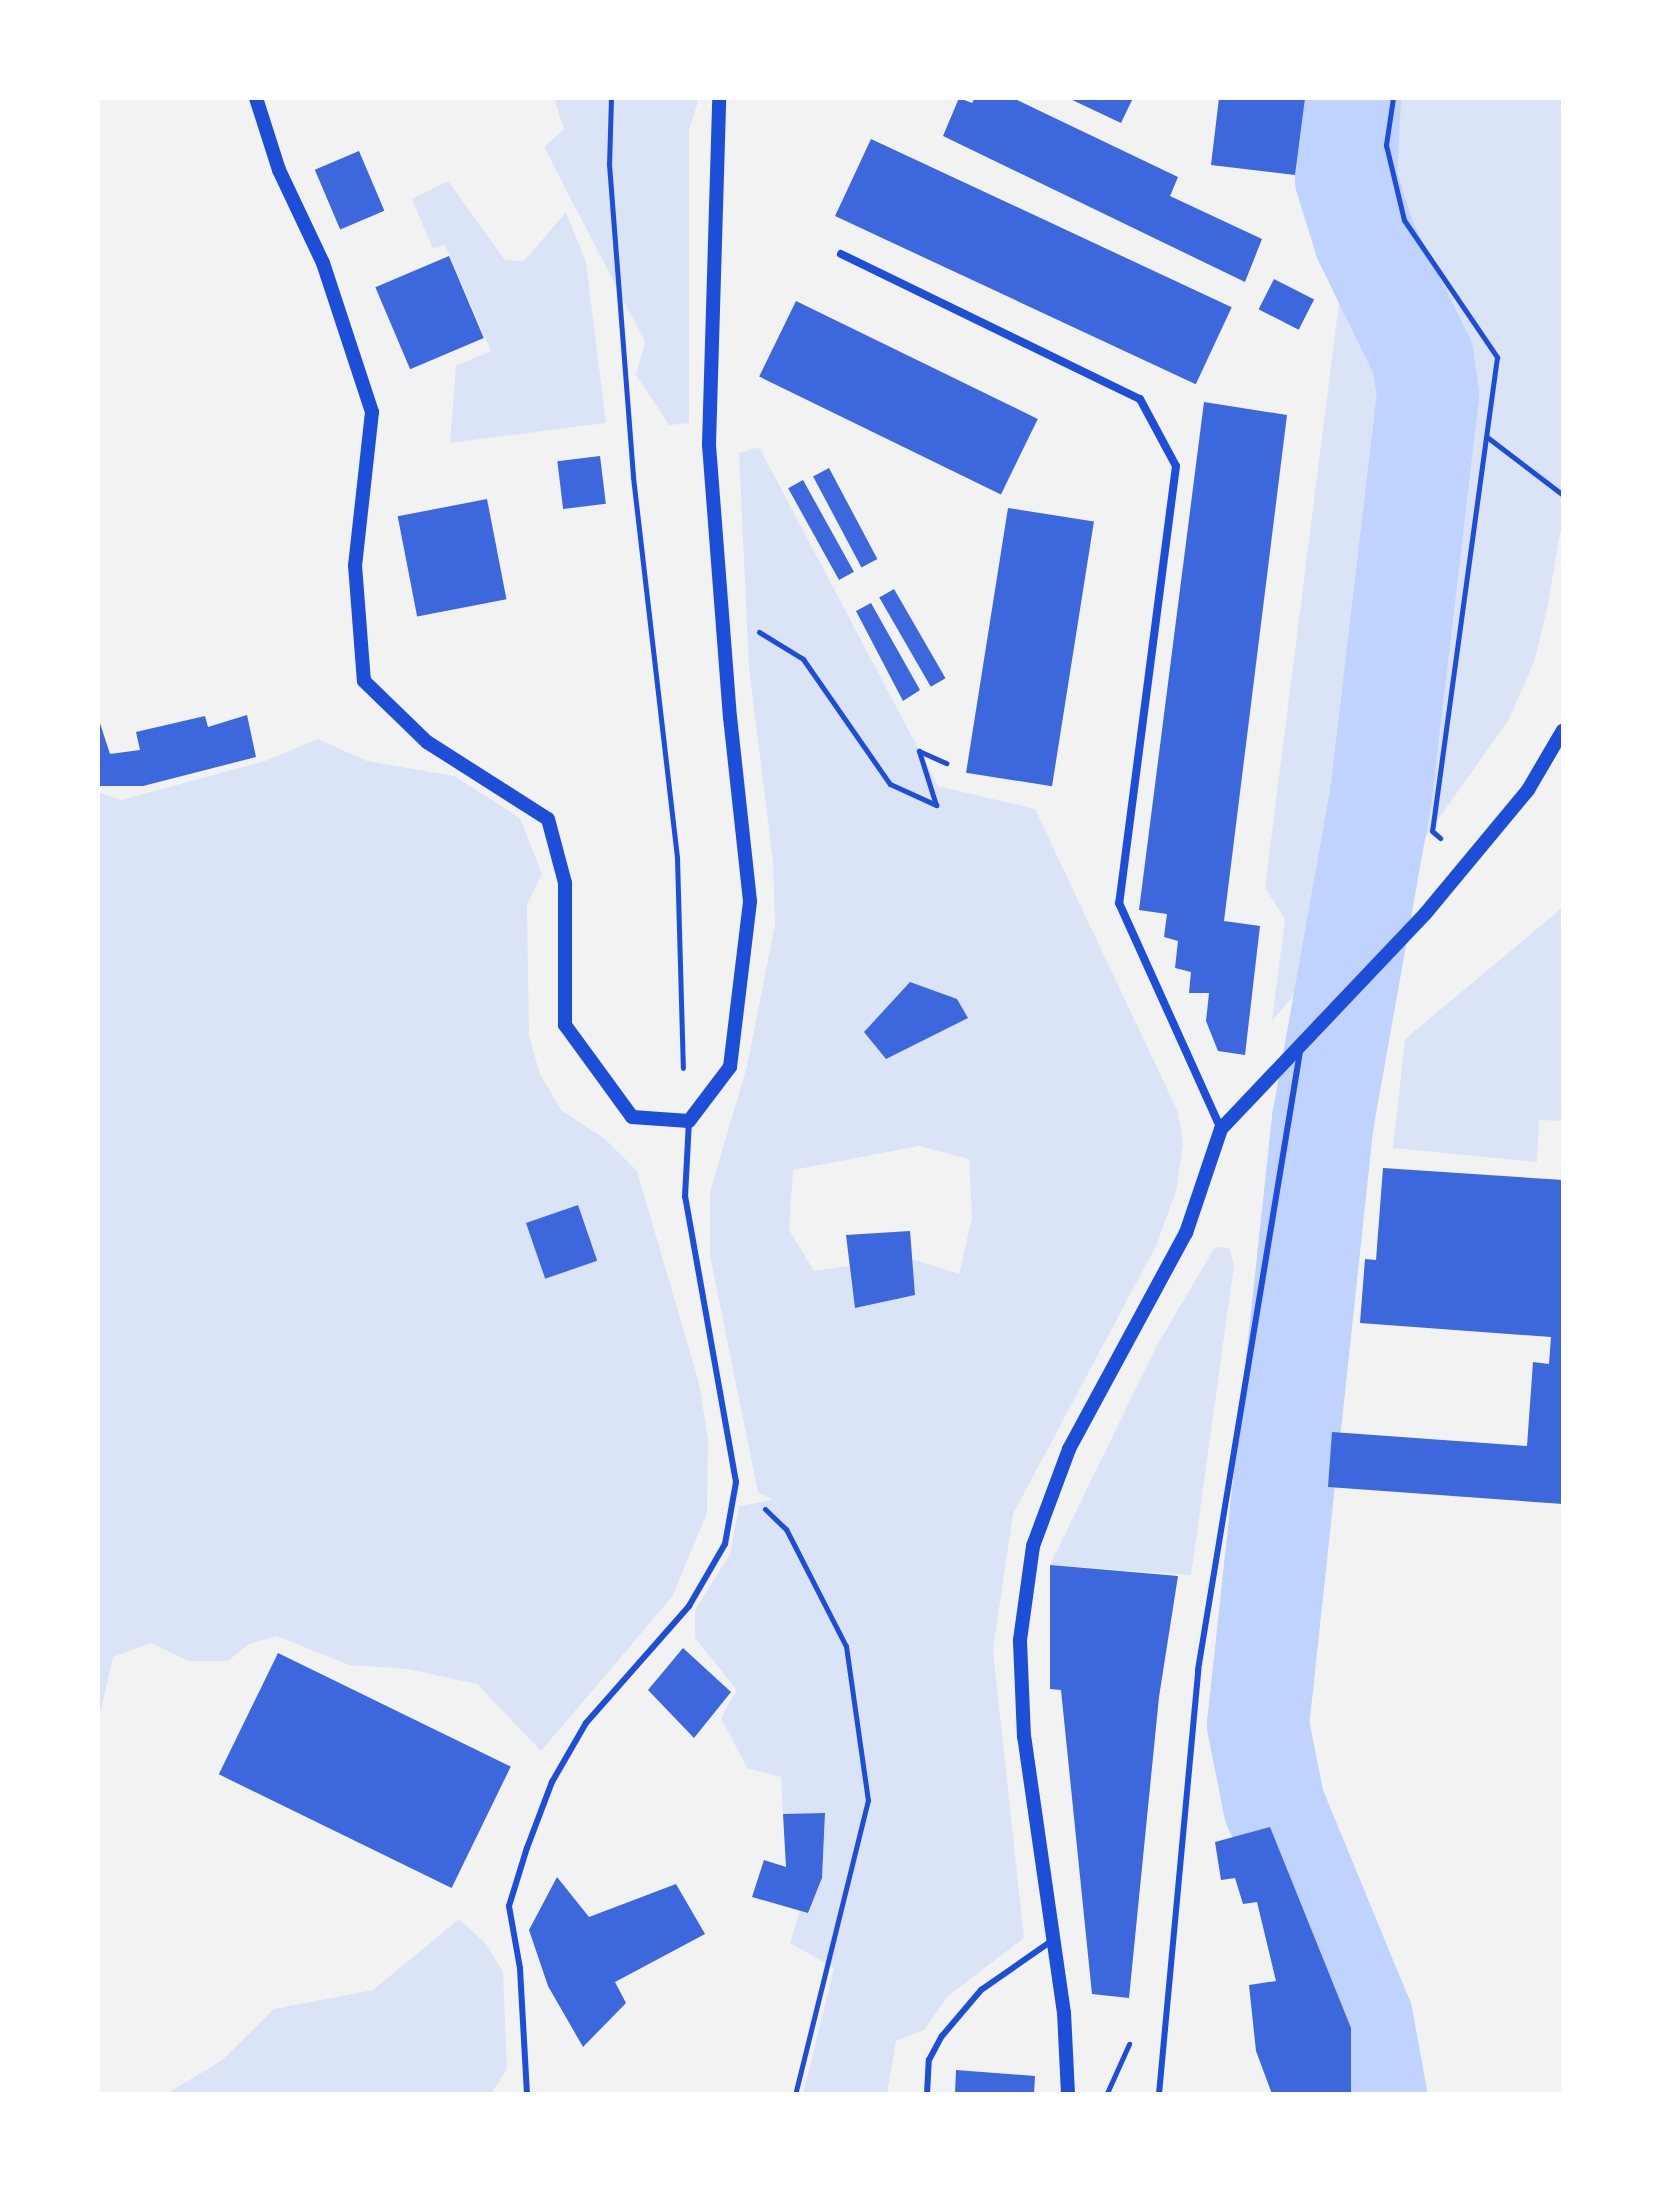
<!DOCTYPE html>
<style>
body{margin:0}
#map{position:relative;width:1661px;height:2192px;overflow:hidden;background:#f2f2f2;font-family:"Varela Round",sans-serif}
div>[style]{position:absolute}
.green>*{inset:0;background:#dbe4f7}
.river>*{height:102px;margin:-51px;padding:0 51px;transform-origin:51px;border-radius:51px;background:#bfd3fe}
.building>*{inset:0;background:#3d67dc;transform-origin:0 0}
.path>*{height:5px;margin:-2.5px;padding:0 2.5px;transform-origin:2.5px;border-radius:2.5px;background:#1d4ed8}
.service>*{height:6px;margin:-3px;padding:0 3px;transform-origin:3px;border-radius:3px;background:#1d4ed8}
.minor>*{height:8px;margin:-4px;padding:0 4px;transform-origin:4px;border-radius:4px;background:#1d4ed8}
.tertiary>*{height:14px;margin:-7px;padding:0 7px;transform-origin:7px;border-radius:7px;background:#1d4ed8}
span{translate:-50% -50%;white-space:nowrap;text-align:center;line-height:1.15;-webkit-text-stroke:6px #fff;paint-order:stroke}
.frame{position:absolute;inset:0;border:100px solid #fff;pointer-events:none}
</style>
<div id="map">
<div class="green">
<i style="clip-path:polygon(554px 98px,699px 98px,689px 131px,689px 423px,669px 425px,636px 375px,645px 342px,544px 147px,564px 129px)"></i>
<i style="clip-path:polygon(1369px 98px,1563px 98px,1563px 517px,1547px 609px,1534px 662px,1508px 721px,1398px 876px,1473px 362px,1376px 226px,1361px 156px)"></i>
<i style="clip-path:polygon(448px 181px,505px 260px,524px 261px,566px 212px,586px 262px,606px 423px,450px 443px,456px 366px,491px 351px,445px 245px,433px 249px,412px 199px)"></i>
<i style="clip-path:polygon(1345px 255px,1425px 374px,1358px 921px,1272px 1021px,1285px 919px,1265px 888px)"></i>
<i style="clip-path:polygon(evenodd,759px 447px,938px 786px,1035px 809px,1178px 1112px,1183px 1144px,1176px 1191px,1156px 1246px,1013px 1514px,993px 1650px,1024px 1938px,948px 1996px,924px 2030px,896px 2041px,887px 2094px,803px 2094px,834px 1968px,790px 1943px,800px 1911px,808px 1913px,822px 1879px,825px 1813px,783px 1814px,781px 1777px,747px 1768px,721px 1718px,737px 1690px,695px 1638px,695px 1610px,730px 1554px,739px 1506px,773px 1500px,758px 1492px,710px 1256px,710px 1192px,747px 1066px,775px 925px,773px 862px,749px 669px,739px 453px,759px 447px,919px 1146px,969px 1159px,972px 1218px,959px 1274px,912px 1259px,915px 1295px,855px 1308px,849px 1266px,814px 1271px,789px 1230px,793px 1170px,919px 1146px)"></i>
<i style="clip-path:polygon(318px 739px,367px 761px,454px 776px,520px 818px,542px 874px,527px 905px,529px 1036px,540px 1074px,562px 1111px,604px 1138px,637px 1171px,699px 1383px,708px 1439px,707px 1513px,672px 1597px,541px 1751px,477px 1684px,408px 1669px,349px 1665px,277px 1636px,249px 1644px,228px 1661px,188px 1661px,151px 1643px,113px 1657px,98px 1723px,98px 792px,121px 800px,265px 761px)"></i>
<i style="clip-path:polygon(1563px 907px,1563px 1121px,1539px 1120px,1537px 1162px,1393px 1148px,1405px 1039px)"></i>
<i style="clip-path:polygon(1215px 1247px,1229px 1248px,1234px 1266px,1191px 1575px,1050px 1565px,1156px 1347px)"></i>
<i style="clip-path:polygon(459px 1919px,487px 1945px,503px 1972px,507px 2069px,491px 2094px,166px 2094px,221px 2061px,274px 2009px,373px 1990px)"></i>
</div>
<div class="river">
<i style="left:1350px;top:98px;width:81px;rotate:92.8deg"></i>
<i style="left:1346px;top:179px;width:64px;rotate:72.7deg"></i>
<i style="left:1365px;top:240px;width:132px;rotate:64deg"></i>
<i style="left:1423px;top:359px;width:36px;rotate:82deg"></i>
<i style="left:1428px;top:395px;width:403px;rotate:96.7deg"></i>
<i style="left:1381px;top:795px;width:329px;rotate:100.1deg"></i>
<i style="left:1323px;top:1119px;width:609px;rotate:96.12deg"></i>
<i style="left:1258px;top:1725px;width:82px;rotate:78.7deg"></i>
<i style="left:1274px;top:1805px;width:230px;rotate:67.6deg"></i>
<i style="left:1362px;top:2018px;width:77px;rotate:79.6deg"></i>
</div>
<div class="building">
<i style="clip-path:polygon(959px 98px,972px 103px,975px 98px,1013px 98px,1178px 177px,1170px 196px,1262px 239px,1245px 282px,943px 136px)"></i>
<i style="clip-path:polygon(1068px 98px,1133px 98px,1121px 123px)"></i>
<i style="clip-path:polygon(1219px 98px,1305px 98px,1295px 175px,1211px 165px)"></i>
<i style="left:871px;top:139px;width:398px;height:85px;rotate:25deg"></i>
<i style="left:359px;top:151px;width:65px;height:48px;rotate:67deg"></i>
<i style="left:449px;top:256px;width:89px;height:80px;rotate:67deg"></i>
<i style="left:1274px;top:279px;width:45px;height:34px;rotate:27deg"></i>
<i style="left:796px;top:301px;width:269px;height:84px;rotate:26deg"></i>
<i style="clip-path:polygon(1204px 402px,1287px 415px,1224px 921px,1260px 926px,1245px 1055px,1218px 1051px,1206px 1021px,1209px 993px,1189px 993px,1191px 972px,1175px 968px,1178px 941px,1164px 937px,1167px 914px,1139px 910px)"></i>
<i style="left:600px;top:456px;width:48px;height:43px;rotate:83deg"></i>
<i style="left:829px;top:468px;width:103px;height:18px;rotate:62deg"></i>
<i style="left:803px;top:480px;width:105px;height:17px;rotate:61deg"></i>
<i style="left:487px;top:499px;width:102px;height:91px;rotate:79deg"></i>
<i style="left:1008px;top:508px;width:87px;height:268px;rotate:9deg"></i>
<i style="left:894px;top:589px;width:103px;height:17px;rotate:60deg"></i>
<i style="clip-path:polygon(871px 603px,920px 690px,903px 701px,856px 611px)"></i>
<i style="clip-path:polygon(247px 715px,256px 757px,143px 786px,98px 786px,98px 717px,110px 754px,140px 750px,136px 732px,205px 716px,208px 727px)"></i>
<i style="clip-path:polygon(910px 982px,957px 999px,968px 1018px,886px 1059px,864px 1032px)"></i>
<i style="clip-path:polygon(1383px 1168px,1563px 1180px,1563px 1504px,1328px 1487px,1332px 1432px,1527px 1446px,1533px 1362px,1549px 1364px,1551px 1337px,1360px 1323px,1365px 1259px,1376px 1260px)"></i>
<i style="left:578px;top:1205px;width:59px;height:55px;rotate:71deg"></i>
<i style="clip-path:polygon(910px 1231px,915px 1295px,855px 1308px,846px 1235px)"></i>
<i style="clip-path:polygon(1050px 1565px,1178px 1576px,1159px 1697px,1129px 1998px,1092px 1994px,1061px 1690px,1050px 1689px)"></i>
<i style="clip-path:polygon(683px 1648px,731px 1692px,694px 1738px,648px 1690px)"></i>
<i style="left:278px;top:1653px;width:259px;height:135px;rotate:26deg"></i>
<i style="clip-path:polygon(825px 1813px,822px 1878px,808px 1913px,752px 1897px,764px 1860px,786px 1867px,783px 1814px)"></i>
<i style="clip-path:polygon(1270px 1827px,1351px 2028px,1351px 2094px,1272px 2094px,1256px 2051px,1249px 1985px,1276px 1981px,1257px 1902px,1243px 1904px,1235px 1878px,1221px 1880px,1215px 1842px)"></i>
<i style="clip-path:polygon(557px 1877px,589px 1917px,676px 1884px,705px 1934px,615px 1982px,626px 2003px,583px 2047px,548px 1986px,529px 1930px)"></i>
<i style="clip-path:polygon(956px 2070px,1035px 2076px,1034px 2094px,955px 2094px)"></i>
</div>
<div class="path">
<i style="left:611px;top:98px;width:66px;rotate:91.7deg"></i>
<i style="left:609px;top:164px;width:314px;rotate:85.6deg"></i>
<i style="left:633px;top:477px;width:384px;rotate:83.4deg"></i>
<i style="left:677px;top:858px;width:210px;rotate:88.4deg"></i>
<i style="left:1393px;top:98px;width:48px;rotate:98.5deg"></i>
<i style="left:1386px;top:145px;width:77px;rotate:76.5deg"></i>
<i style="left:1404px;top:220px;width:166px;rotate:55.8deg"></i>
<i style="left:1497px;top:357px;width:478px;rotate:97.8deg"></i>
<i style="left:1432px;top:831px;width:11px;rotate:41deg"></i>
<i style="left:1487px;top:437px;width:96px;rotate:37.3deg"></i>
<i style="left:759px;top:632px;width:52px;rotate:31.5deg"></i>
<i style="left:803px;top:659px;width:152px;rotate:55.2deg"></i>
<i style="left:890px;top:784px;width:51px;rotate:24.5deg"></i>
<i style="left:936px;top:805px;width:57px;rotate:-107.5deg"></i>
<i style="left:919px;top:751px;width:30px;rotate:24deg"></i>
<i style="left:765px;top:1509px;width:29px;rotate:44deg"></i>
<i style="left:786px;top:1529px;width:131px;rotate:62.9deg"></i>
<i style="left:846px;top:1646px;width:156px;rotate:81.9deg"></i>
<i style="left:868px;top:1800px;width:303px;rotate:103.9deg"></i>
<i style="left:1107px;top:2093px;width:54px;rotate:-65.8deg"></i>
</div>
<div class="service">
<i style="left:527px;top:2094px;width:126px;rotate:-93.2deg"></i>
<i style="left:520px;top:1968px;width:63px;rotate:-100.1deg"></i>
<i style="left:509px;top:1906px;width:61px;rotate:-72.8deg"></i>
<i style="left:527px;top:1848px;width:71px;rotate:-69.3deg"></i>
<i style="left:552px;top:1782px;width:68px;rotate:-60deg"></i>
<i style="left:586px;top:1723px;width:156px;rotate:-48.6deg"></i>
<i style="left:689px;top:1606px;width:72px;rotate:-59.9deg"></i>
<i style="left:725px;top:1544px;width:63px;rotate:-79.9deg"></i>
<i style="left:736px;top:1482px;width:290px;rotate:-100.1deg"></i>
<i style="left:685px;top:1197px;width:76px;rotate:-87deg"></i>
<i style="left:927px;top:2094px;width:34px;rotate:-87deg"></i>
<i style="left:929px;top:2060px;width:27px;rotate:-62deg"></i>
<i style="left:942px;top:2036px;width:60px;rotate:-49.7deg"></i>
<i style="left:981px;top:1990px;width:88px;rotate:-34.8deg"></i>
<i style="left:1159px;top:2094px;width:426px;rotate:-84.7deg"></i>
<i style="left:1198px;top:1670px;width:626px;rotate:-80.63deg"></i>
</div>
<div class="minor">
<i style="left:841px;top:254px;width:332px;rotate:25.9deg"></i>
<i style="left:1140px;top:399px;width:76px;rotate:61.8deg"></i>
<i style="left:1176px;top:466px;width:441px;rotate:97.4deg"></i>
<i style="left:1119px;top:903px;width:248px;rotate:65.7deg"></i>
</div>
<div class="tertiary">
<i style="left:256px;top:98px;width:76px;rotate:72.3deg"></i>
<i style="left:279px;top:170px;width:103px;rotate:64.7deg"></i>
<i style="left:323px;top:263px;width:157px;rotate:71.8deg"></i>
<i style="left:372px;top:412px;width:154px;rotate:96.3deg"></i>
<i style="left:355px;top:565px;width:116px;rotate:85.6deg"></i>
<i style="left:364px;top:681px;width:88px;rotate:44.1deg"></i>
<i style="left:427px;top:742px;width:143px;rotate:32.5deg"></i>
<i style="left:548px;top:819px;width:66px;rotate:75.1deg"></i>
<i style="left:565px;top:883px;width:142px;rotate:90deg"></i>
<i style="left:565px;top:1025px;width:114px;rotate:53.9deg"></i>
<i style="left:632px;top:1117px;width:57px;rotate:4deg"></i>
<i style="left:689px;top:1121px;width:68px;rotate:-52.8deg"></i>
<i style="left:730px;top:1067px;width:167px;rotate:-83.1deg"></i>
<i style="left:750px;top:901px;width:184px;rotate:-96.2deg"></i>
<i style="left:730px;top:718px;width:275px;rotate:-94.4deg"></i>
<i style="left:709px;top:444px;width:346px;rotate:-88.3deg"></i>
<i style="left:1068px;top:2094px;width:81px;rotate:-92.8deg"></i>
<i style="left:1064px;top:2013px;width:279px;rotate:-98.2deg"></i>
<i style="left:1024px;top:1737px;width:97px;rotate:-92.4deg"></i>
<i style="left:1020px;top:1640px;width:95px;rotate:-82.1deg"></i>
<i style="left:1033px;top:1546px;width:103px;rotate:-69.6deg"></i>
<i style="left:1069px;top:1449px;width:246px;rotate:-61.6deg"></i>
<i style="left:1186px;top:1233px;width:110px;rotate:-71.4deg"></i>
<i style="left:1221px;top:1129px;width:296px;rotate:-46.5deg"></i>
<i style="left:1425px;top:914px;width:161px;rotate:-50.3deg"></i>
<i style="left:1528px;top:790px;width:69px;rotate:-59.7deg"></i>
</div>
<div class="frame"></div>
</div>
